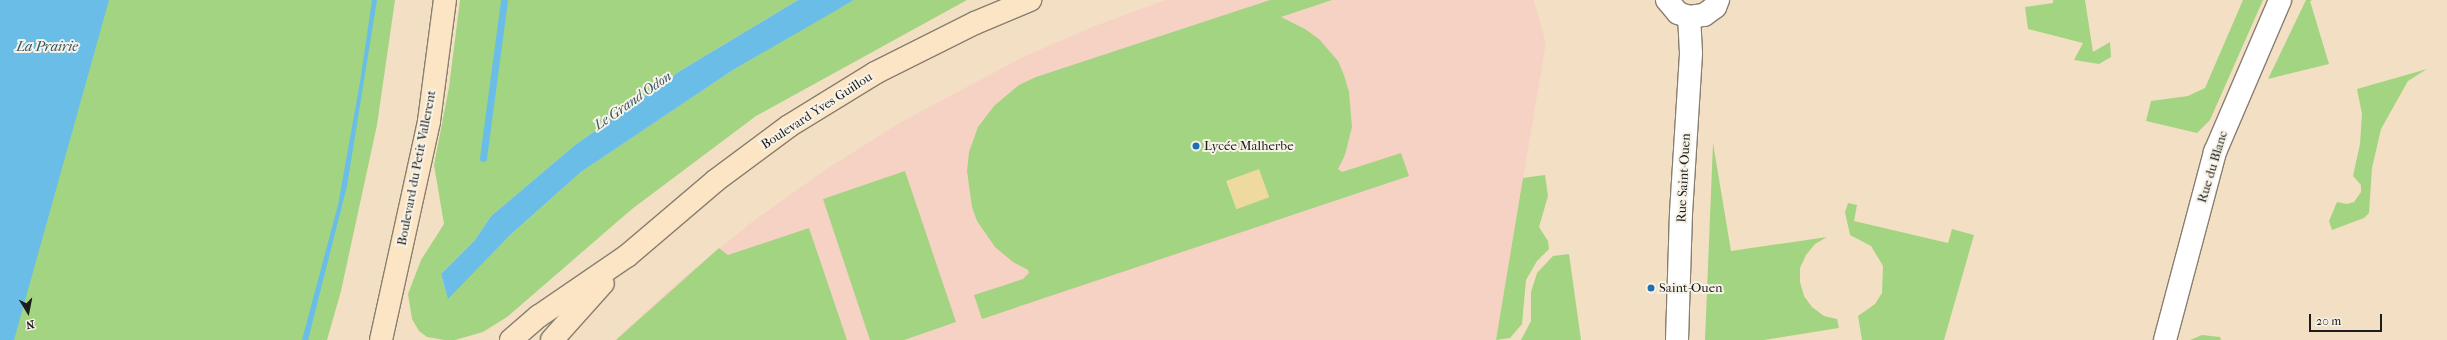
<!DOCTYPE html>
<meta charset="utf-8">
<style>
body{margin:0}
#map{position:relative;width:2447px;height:340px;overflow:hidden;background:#f3e0c4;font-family:"IM FELL French Canon",serif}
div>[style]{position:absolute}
.built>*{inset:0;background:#f6d2c4}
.green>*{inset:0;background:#a3d482}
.sand>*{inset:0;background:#eeda9e;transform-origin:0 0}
.water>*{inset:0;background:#6abde6}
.stream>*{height:7px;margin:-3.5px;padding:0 3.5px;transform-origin:3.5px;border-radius:3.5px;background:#6abde6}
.roads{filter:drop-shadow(1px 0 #887e70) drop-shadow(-1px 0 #887e70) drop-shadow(0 1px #887e70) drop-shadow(0 -1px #887e70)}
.street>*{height:22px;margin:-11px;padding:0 11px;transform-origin:11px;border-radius:11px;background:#fff}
.secondary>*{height:22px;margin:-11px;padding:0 11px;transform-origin:11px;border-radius:11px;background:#fce5c4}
.dots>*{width:11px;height:11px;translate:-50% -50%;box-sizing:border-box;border:2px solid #f7f3e8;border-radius:50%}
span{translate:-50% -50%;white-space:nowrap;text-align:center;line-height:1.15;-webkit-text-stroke:4px #f7f3e8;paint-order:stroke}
.street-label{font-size:13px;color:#1c1c1c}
.poi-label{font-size:13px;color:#1c1c1c}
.left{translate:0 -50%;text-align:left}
.water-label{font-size:14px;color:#375463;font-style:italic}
.north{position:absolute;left:8px;top:292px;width:40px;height:40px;-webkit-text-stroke:3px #f7f3e8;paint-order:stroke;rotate:170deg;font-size:11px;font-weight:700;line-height:16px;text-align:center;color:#1c1c1c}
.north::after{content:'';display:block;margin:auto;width:14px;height:18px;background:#1c1c1c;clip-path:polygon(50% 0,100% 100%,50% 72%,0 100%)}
.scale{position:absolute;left:2309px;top:314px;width:73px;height:18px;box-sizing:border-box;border:2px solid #1c1c1c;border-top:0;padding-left:5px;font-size:12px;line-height:14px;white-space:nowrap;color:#1c1c1c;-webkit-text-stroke:3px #f7f3e8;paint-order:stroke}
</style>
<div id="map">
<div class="built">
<i style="clip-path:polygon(1165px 0,1534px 0,1546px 43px,1496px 340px,615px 340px,683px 278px,753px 221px,825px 170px,901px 122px,1023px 57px,1092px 27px)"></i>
</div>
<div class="green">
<i style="clip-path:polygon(0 0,395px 0,377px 125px,341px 291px,327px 340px,0 340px)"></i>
<i style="clip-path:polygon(460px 0,798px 0,680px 71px,575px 145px,491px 216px,475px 240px,441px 274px,446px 292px,581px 172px,733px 70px,827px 15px,854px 0,967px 0,756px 116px,632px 209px,507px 317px,483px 332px,455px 340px,445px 340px,427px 337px,419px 331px,412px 319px,408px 294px,421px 260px,444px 224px,434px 165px,449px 87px)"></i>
<i style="clip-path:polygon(1270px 0,1332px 0,1281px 17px,1305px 29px,1319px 39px,1338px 61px,1344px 75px,1349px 92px,1352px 127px,1345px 155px,1338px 169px,1342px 172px,1401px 153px,1409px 176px,982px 319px,974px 295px,1023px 279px,1029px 273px,1028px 270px,1013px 262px,995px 247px,977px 221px,972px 207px,967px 171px,969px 152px,978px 127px,994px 106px,1019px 85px,1036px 77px)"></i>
<i style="clip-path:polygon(2053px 0,2085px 0,2093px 52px,2110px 42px,2111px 57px,2099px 64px,2074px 60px,2083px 43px,2028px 29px,2025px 7px,2053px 3px)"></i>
<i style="clip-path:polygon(2243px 0,2263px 0,2210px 120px,2197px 133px,2146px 121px,2151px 101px,2188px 96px,2205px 88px)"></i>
<i style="clip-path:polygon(2306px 0,2313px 0,2310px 1px,2329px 64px,2268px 79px)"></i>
<i style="clip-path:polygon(2427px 69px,2408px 81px,2381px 129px,2372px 168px,2369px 213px,2364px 218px,2332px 230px,2329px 221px,2337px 202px,2347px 204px,2354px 202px,2361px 192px,2361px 185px,2353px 176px,2360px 144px,2362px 114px,2357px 89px)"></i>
<i style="clip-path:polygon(1713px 143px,1731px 251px,1827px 237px,1815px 244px,1806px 255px,1800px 268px,1800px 282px,1804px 296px,1812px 307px,1824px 316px,1837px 319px,1839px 328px,1764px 340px,1705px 340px)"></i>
<i style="clip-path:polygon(905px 171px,956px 322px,904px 340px,870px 340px,823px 199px)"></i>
<i style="clip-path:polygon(1545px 175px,1548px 196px,1539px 227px,1548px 241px,1549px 249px,1537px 261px,1526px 280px,1522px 324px,1510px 338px,1496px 340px,1523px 178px)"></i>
<i style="clip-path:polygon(1848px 203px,1857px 205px,1854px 221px,1948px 243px,1952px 229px,1974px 235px,1944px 340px,1862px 340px,1858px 316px,1875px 304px,1882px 293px,1883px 266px,1871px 246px,1850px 235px,1845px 212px)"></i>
<i style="clip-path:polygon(809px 228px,847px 340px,616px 340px,719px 248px,728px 255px)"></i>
<i style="clip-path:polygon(1569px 254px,1581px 340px,1521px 340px,1531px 321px,1531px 292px,1537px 273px,1553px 256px)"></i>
<i style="clip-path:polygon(2202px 335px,2220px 337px,2221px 340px,2190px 340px)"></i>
</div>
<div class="sand">
<i style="left:1259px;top:169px;width:30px;height:35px;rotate:70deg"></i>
</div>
<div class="water">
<i style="clip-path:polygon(0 0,109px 0,14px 340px,0 340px)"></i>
<i style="clip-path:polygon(372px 0,377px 0,347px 186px,308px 340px,302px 340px,338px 205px,360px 82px)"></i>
<i style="clip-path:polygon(798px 0,854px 0,733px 70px,581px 172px,508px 237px,448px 299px,441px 274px,475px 240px,491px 216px,575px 145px,680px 71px)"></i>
</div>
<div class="stream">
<i style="left:483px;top:158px;width:159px;rotate:-82.4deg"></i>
</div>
<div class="roads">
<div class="street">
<i style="left:1667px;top:0;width:17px;rotate:50deg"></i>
<i style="left:1678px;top:13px;width:12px;rotate:20deg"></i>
<i style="left:1689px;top:17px;width:15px;rotate:-8deg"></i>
<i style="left:1704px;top:15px;width:14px;rotate:-36deg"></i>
<i style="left:1715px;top:7px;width:8px;rotate:-67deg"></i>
<i style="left:1677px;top:340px;width:127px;rotate:-88.2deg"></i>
<i style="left:1681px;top:213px;width:160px;rotate:-86.4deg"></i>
<i style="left:1691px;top:53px;width:36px;rotate:-93deg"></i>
<i style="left:2165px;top:340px;width:195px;rotate:-75.1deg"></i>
<i style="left:2215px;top:152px;width:165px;rotate:-66.8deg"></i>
</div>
<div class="secondary">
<i style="left:381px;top:340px;width:224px;rotate:-77.6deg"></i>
<i style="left:429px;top:121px;width:122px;rotate:-82.5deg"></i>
<i style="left:511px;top:340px;width:37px;rotate:-41deg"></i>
<i style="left:539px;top:316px;width:107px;rotate:-34.3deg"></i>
<i style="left:627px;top:256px;width:116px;rotate:-40.4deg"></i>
<i style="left:715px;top:181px;width:92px;rotate:-36.6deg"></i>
<i style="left:789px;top:126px;width:101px;rotate:-31.6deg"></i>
<i style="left:875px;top:73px;width:112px;rotate:-26.6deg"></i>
<i style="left:975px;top:23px;width:60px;rotate:-22.7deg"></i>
<i style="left:552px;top:340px;width:76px;rotate:-48.2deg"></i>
</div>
</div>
<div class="dots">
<i style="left:1196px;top:146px;background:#1f6fb2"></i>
<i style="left:1651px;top:288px;background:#1f6fb2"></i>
</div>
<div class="street-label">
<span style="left:817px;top:111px;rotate:-33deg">Boulevard Yves Guillou</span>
<span style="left:2213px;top:167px;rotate:-73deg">Rue du Blanc</span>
<span style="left:417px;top:168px;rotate:-79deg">Boulevard du Petit Vallerent</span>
<span style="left:1684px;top:178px;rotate:-87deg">Rue Saint-Ouen</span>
</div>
<div class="poi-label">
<span class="left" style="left:1204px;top:146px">Lycée Malherbe</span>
<span class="left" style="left:1659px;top:288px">Saint-Ouen</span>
</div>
<div class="water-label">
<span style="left:47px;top:47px">La Prairie</span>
<span style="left:633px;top:101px;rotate:-35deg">Le Grand Odon</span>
</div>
<div class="north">N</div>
<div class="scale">20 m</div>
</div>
